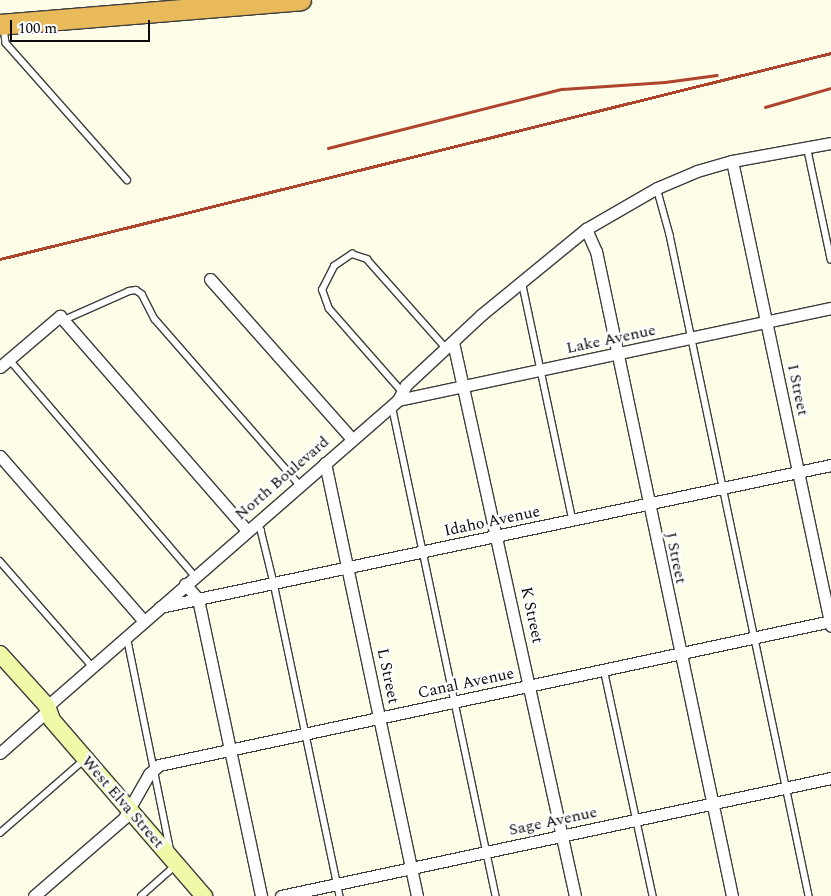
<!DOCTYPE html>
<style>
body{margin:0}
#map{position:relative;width:831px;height:896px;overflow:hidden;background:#fdfde8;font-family:Spectral,serif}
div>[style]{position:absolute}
.roads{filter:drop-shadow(1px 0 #3d3d3d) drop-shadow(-1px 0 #3d3d3d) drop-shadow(0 1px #3d3d3d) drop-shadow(0 -1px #3d3d3d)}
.lane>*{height:5.5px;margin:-2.75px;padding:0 2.75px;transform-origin:2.75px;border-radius:2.75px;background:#fff}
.street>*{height:11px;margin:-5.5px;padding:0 5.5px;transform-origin:5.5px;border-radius:5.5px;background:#fff}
.secondary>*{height:16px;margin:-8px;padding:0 8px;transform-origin:8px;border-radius:8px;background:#f0f9a8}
.highway>*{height:20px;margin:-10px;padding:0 10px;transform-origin:10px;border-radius:10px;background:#e9ba5a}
.rail>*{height:2.5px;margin:-1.25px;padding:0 1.25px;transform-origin:1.25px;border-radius:1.25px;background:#ae432e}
span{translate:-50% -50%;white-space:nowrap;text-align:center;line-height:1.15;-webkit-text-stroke:5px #fff;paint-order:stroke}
.street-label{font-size:16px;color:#0a0a0a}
.scale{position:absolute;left:10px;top:20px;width:140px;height:22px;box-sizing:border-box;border:2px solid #0a0a0a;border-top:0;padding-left:6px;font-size:15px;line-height:18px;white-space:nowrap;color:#0a0a0a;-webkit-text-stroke:4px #fff;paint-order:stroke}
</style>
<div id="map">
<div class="roads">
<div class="lane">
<i style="left:4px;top:27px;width:16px;rotate:83deg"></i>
<i style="left:6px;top:43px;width:183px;rotate:48.5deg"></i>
<i style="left:807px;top:146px;width:116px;rotate:78deg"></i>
<i style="left:657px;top:188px;width:49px;rotate:74.5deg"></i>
<i style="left:670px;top:235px;width:675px;rotate:78.12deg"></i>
<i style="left:522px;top:281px;width:244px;rotate:78deg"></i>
<i style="left:64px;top:320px;width:71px;rotate:-24deg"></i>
<i style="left:129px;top:291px;width:7px;rotate:-8deg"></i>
<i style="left:136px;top:290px;width:7px;rotate:34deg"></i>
<i style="left:142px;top:294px;width:28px;rotate:63deg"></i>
<i style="left:155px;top:319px;width:220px;rotate:48.9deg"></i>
<i style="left:9px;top:359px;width:286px;rotate:49.4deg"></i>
<i style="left:401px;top:391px;width:109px;rotate:-131.3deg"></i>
<i style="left:329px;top:309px;width:20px;rotate:-110deg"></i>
<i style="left:322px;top:290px;width:27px;rotate:-63deg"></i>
<i style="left:334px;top:266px;width:22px;rotate:-34deg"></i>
<i style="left:352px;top:254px;width:16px;rotate:18deg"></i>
<i style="left:367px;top:259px;width:119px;rotate:48.4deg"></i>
<i style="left:392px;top:405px;width:502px;rotate:78.04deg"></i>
<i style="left:256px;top:524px;width:8px;rotate:50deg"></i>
<i style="left:261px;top:530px;width:55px;rotate:76.2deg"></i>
<i style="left:274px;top:583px;width:320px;rotate:78.1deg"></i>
<i style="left:0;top:561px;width:140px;rotate:48.8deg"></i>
<i style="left:127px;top:636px;width:220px;rotate:78.5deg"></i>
<i style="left:604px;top:669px;width:232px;rotate:77.8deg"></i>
<i style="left:0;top:833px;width:111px;rotate:-41deg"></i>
<i style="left:141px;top:896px;width:45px;rotate:-41.4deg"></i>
</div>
<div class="street">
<i style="left:732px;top:161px;width:475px;rotate:78deg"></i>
<i style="left:586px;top:229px;width:24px;rotate:66deg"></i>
<i style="left:596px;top:251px;width:659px;rotate:78.09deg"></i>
<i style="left:210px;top:279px;width:214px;rotate:48.4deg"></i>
<i style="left:453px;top:342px;width:567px;rotate:77.58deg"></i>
<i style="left:0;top:367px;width:79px;rotate:-40.4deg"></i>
<i style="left:60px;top:316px;width:284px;rotate:48.9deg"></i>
<i style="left:398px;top:400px;width:443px;rotate:-12deg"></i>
<i style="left:0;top:456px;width:219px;rotate:48.9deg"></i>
<i style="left:325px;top:463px;width:443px;rotate:78deg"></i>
<i style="left:185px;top:584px;width:20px;rotate:49deg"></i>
<i style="left:198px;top:599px;width:304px;rotate:78deg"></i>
<i style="left:160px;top:607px;width:686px;rotate:-11.95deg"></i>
<i style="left:0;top:753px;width:60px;rotate:-41.6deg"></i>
<i style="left:45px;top:713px;width:13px;rotate:-58deg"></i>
<i style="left:52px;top:702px;width:459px;rotate:-41.1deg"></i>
<i style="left:398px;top:400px;width:17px;rotate:-62deg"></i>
<i style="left:406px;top:385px;width:103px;rotate:-43deg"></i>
<i style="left:481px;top:315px;width:136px;rotate:-39.3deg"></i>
<i style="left:586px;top:229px;width:82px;rotate:-30deg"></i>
<i style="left:657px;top:188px;width:43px;rotate:-23deg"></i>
<i style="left:697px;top:171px;width:36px;rotate:-16deg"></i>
<i style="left:732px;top:161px;width:101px;rotate:-10.3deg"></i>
<i style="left:34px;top:896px;width:119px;rotate:-40.9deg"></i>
<i style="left:124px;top:818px;width:51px;rotate:-60.4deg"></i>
<i style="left:149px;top:774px;width:13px;rotate:-42deg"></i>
<i style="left:159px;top:765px;width:687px;rotate:-12.09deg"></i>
<i style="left:281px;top:896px;width:563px;rotate:-12.11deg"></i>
</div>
<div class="secondary">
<i style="left:0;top:654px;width:70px;rotate:47.9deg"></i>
<i style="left:47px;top:706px;width:15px;rotate:70deg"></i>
<i style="left:52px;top:720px;width:233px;rotate:49.2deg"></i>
</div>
<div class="highway">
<i style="left:0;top:25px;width:302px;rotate:-4.7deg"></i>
</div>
</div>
<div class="rail">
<i style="left:765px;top:107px;width:69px;rotate:-16.1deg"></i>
<i style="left:328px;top:148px;width:241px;rotate:-14.2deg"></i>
<i style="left:562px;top:89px;width:103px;rotate:-3.9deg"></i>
<i style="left:665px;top:82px;width:52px;rotate:-7.7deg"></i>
<i style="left:0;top:259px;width:856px;rotate:-13.92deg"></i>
</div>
<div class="street-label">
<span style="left:611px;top:339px;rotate:-12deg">Lake Avenue</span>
<span style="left:798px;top:390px;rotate:78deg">I Street</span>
<span style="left:282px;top:478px;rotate:-41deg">North Boulevard</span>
<span style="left:492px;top:521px;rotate:-12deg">Idaho Avenue</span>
<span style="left:676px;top:558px;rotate:78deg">J Street</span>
<span style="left:532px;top:615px;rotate:78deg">K Street</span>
<span style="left:388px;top:676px;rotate:78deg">L Street</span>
<span style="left:466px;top:683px;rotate:-12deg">Canal Avenue</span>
<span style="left:123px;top:802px;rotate:49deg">West Elva Street</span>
<span style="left:553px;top:821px;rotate:-12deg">Sage Avenue</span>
</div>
<div class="scale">100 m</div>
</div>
